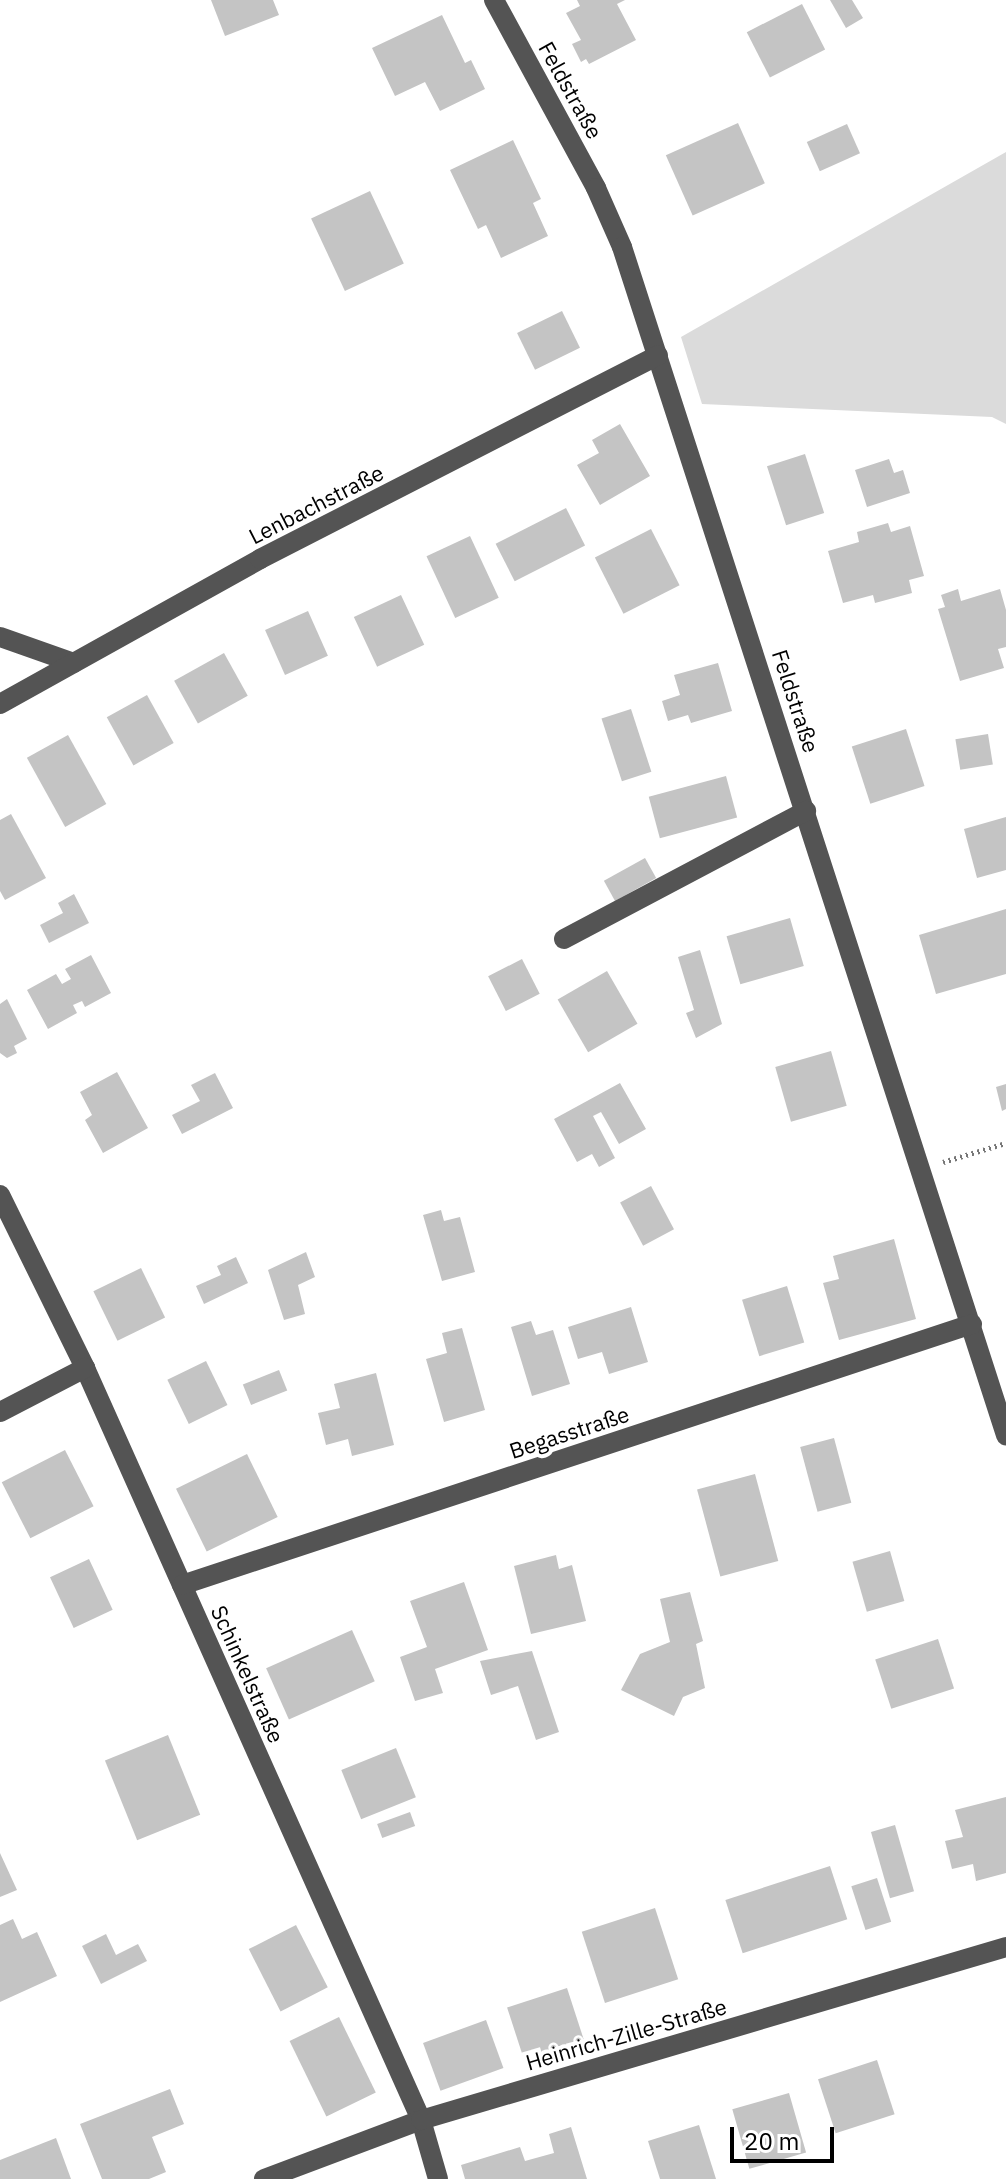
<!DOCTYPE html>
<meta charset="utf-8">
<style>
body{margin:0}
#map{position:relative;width:1006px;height:2179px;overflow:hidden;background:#fff;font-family:"IBM Plex Sans",sans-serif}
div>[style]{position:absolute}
.green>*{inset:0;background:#dbdbdb}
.building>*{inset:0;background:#c4c4c4;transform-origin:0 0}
.path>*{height:5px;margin-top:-2.5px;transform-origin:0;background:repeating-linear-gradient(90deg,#767676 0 2px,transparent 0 6px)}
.minor>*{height:20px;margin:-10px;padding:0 10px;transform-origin:10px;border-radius:10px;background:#545454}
span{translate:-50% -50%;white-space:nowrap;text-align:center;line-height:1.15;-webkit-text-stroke:8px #fff;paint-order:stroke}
.street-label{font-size:22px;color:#000}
.scale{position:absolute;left:730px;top:2127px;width:104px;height:36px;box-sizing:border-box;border:4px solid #000;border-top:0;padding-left:10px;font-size:24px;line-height:28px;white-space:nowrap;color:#000;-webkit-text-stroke:6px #fff;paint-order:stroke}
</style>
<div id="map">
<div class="green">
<i style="clip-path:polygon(1006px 152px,1006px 424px,992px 417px,702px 404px,681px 337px)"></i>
</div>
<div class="building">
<i style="clip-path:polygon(211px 0,273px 0,279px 15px,225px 36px)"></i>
<i style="clip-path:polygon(577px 0,625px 0,617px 4px,636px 40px,589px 64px,586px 59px,581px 62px,572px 44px,581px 40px,566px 13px,580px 6px)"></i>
<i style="clip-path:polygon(830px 0,852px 0,863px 18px,846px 28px)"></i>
<i style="left:802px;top:4px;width:51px;height:62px;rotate:63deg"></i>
<i style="clip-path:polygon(442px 15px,465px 63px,471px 60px,485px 89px,440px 111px,425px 82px,395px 96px,372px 48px)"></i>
<i style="left:738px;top:123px;width:66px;height:79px;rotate:66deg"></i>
<i style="left:847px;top:124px;width:32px;height:44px;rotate:66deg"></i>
<i style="clip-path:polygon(513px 140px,541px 199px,533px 203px,548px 236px,501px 258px,486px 225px,478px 229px,450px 170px)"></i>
<i style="left:370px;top:191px;width:80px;height:65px;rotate:65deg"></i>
<i style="left:562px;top:311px;width:41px;height:50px;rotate:64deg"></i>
<i style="clip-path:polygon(620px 424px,650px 476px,600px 505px,577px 465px,599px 453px,592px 440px)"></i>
<i style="left:805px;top:454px;width:62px;height:40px;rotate:72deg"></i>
<i style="clip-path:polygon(889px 459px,894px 473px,903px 470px,910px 493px,867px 507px,855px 470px)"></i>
<i style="left:566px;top:508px;width:42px;height:79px;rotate:63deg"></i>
<i style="clip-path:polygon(888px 523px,891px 532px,910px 526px,924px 576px,909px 580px,912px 593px,875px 603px,873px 595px,843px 603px,828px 551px,859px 542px,857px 532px)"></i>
<i style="left:651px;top:529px;width:63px;height:63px;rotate:63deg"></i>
<i style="left:470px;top:536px;width:68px;height:48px;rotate:65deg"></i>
<i style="clip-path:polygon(958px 589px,961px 601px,1000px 589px,1006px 610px,1006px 647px,998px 649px,1004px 668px,960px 681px,938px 609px,945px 607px,941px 595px)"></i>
<i style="left:401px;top:595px;width:55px;height:52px;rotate:65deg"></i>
<i style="left:308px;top:611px;width:49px;height:47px;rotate:66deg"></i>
<i style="left:224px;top:653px;width:49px;height:57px;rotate:61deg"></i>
<i style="clip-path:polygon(718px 663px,732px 711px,691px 723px,688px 715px,668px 721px,662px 701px,680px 695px,674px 675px)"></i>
<i style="left:147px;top:695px;width:55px;height:46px;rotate:61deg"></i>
<i style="left:631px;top:709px;width:66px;height:31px;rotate:72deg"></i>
<i style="left:906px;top:729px;width:60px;height:57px;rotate:72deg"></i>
<i style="left:988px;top:734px;width:31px;height:33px;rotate:81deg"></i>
<i style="left:68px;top:735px;width:79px;height:47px;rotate:61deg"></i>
<i style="left:726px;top:776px;width:43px;height:80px;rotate:75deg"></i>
<i style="clip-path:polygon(11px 814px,46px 878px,5px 900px,0 891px,0 820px)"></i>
<i style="clip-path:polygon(1006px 817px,1006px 870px,977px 878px,964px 829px)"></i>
<i style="left:645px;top:858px;width:23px;height:47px;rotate:61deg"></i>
<i style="clip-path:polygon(74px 894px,89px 923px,49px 943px,40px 925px,63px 913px,58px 903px)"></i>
<i style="clip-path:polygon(1006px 909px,1006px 974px,936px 994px,919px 935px)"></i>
<i style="left:790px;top:918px;width:50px;height:66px;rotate:74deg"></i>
<i style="clip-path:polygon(700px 950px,722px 1024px,696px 1038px,686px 1013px,694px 1010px,678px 957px)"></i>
<i style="clip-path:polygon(91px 955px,111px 993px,85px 1007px,82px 1001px,73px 1005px,77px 1013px,48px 1029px,27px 990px,56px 974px,62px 984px,71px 979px,65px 969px)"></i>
<i style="left:522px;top:959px;width:39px;height:38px;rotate:63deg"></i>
<i style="left:607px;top:971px;width:61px;height:57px;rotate:60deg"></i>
<i style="clip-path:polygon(7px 999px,27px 1039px,14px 1046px,17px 1053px,7px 1058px,0 1053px,0 1004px)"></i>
<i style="left:831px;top:1051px;width:57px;height:58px;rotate:74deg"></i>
<i style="clip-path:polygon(117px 1072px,148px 1128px,103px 1153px,85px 1120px,92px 1115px,80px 1092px)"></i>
<i style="clip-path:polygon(215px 1073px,233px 1108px,182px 1134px,172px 1115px,200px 1101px,191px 1085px)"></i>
<i style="clip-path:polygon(620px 1083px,646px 1129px,619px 1144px,601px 1112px,593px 1116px,615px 1158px,599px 1167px,592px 1154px,577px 1162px,554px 1119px)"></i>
<i style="clip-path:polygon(1006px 1084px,1006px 1109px,1002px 1111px,996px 1087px)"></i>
<i style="left:651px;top:1186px;width:49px;height:35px;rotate:62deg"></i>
<i style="clip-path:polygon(441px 1210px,444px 1221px,460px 1217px,475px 1272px,442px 1281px,423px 1215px)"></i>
<i style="clip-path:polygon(894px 1239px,916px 1319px,839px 1340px,823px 1283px,839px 1279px,833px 1256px)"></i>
<i style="clip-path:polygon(306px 1252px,315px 1277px,298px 1285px,305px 1314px,284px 1320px,268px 1270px)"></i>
<i style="clip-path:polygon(236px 1257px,248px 1283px,204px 1304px,196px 1286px,221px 1275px,217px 1266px)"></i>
<i style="left:141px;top:1268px;width:55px;height:53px;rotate:64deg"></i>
<i style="left:787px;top:1286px;width:59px;height:47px;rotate:73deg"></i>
<i style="clip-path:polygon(631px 1307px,648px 1362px,609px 1374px,602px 1352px,578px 1359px,568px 1327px)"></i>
<i style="clip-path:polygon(531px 1321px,536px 1335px,553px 1330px,570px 1384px,532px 1396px,511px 1327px)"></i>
<i style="clip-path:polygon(462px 1328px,485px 1410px,444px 1422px,426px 1359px,447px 1353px,442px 1333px)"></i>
<i style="left:206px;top:1361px;width:49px;height:43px;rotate:64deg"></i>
<i style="left:279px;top:1370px;width:22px;height:39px;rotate:68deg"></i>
<i style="clip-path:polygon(376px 1373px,394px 1445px,352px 1456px,348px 1439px,326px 1445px,318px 1413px,340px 1408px,334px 1384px)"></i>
<i style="left:834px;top:1438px;width:67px;height:35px;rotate:75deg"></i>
<i style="left:65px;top:1450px;width:63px;height:71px;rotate:63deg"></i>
<i style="left:247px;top:1454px;width:70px;height:79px;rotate:64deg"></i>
<i style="left:755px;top:1474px;width:90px;height:60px;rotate:75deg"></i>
<i style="left:890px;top:1551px;width:52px;height:39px;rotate:74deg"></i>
<i style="clip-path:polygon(556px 1555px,559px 1569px,572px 1565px,586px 1621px,531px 1634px,514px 1566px)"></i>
<i style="left:89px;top:1559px;width:56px;height:43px;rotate:65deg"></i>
<i style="clip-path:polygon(464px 1582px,488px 1650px,435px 1669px,443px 1693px,415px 1701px,400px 1657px,427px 1647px,410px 1601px)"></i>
<i style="clip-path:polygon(690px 1592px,703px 1641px,696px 1644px,705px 1688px,683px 1697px,674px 1716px,621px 1690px,640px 1654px,670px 1642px,660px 1599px)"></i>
<i style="left:352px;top:1630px;width:56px;height:94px;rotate:66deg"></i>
<i style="left:938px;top:1639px;width:52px;height:66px;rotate:72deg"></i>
<i style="clip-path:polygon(532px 1651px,559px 1732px,536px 1740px,518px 1686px,491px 1695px,480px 1661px)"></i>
<i style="left:168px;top:1735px;width:86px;height:68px;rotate:68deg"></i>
<i style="left:396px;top:1748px;width:53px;height:59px;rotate:68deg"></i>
<i style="clip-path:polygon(1006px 1797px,1006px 1873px,976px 1881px,973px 1864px,952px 1869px,945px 1841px,963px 1837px,955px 1810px)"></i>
<i style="left:410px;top:1812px;width:15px;height:35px;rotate:70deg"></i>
<i style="left:895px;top:1825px;width:69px;height:25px;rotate:74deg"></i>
<i style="clip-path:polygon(0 1853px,17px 1890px,0 1897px)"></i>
<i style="left:830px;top:1866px;width:56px;height:110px;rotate:72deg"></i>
<i style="left:877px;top:1878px;width:46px;height:27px;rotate:72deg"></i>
<i style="left:655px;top:1908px;width:75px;height:77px;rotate:72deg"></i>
<i style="clip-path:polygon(13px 1919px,22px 1939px,37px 1932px,57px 1976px,0 2002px,0 1925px)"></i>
<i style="left:296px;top:1925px;width:70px;height:53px;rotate:63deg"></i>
<i style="clip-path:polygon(106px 1934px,116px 1955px,138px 1944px,147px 1961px,101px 1984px,82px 1946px)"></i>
<i style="left:567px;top:1988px;width:55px;height:63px;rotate:72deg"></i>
<i style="left:339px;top:2017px;width:84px;height:55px;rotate:64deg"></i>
<i style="left:486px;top:2020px;width:51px;height:67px;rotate:70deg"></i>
<i style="left:877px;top:2060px;width:57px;height:62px;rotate:72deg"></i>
<i style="clip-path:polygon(170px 2089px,184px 2124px,152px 2137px,166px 2172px,149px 2179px,102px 2179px,80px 2124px)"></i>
<i style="left:789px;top:2093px;width:62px;height:59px;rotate:74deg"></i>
<i style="clip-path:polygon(699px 2125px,716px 2179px,660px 2179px,648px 2141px)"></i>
<i style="clip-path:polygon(571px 2127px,587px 2179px,465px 2179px,461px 2165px,520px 2147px,525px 2161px,554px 2153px,549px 2134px)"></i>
<i style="clip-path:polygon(56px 2138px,71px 2179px,0 2179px,0 2160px)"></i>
</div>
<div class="path">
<i style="left:943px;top:1162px;width:66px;rotate:-16.8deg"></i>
</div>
<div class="minor">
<i style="left:494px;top:0;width:214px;rotate:61.5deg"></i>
<i style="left:596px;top:188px;width:64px;rotate:66.2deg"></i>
<i style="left:622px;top:247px;width:1249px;rotate:72.09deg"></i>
<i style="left:0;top:637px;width:78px;rotate:19.4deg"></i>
<i style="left:0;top:704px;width:298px;rotate:-29.1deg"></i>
<i style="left:260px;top:559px;width:447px;rotate:-27.1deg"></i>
<i style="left:564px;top:939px;width:274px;rotate:-27.9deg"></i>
<i style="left:0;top:1195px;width:193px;rotate:63.8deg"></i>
<i style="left:85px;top:1368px;width:824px;rotate:65.92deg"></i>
<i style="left:421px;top:2120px;width:61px;rotate:73.9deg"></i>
<i style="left:0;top:1412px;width:96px;rotate:-27.4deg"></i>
<i style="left:182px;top:1585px;width:832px;rotate:-18.28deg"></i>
<i style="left:264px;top:2179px;width:168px;rotate:-20.6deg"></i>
<i style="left:421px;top:2120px;width:610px;rotate:-16.47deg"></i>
</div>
<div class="street-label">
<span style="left:571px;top:90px;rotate:61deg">Feldstraße</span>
<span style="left:316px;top:504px;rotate:-27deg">Lenbachstraße</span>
<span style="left:796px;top:701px;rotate:72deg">Feldstraße</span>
<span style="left:569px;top:1432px;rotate:-18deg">Begasstraße</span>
<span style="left:248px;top:1674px;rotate:66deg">Schinkelstraße</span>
<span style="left:626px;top:2034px;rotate:-16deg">Heinrich-Zille-Straße</span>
</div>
<div class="scale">20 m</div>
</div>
